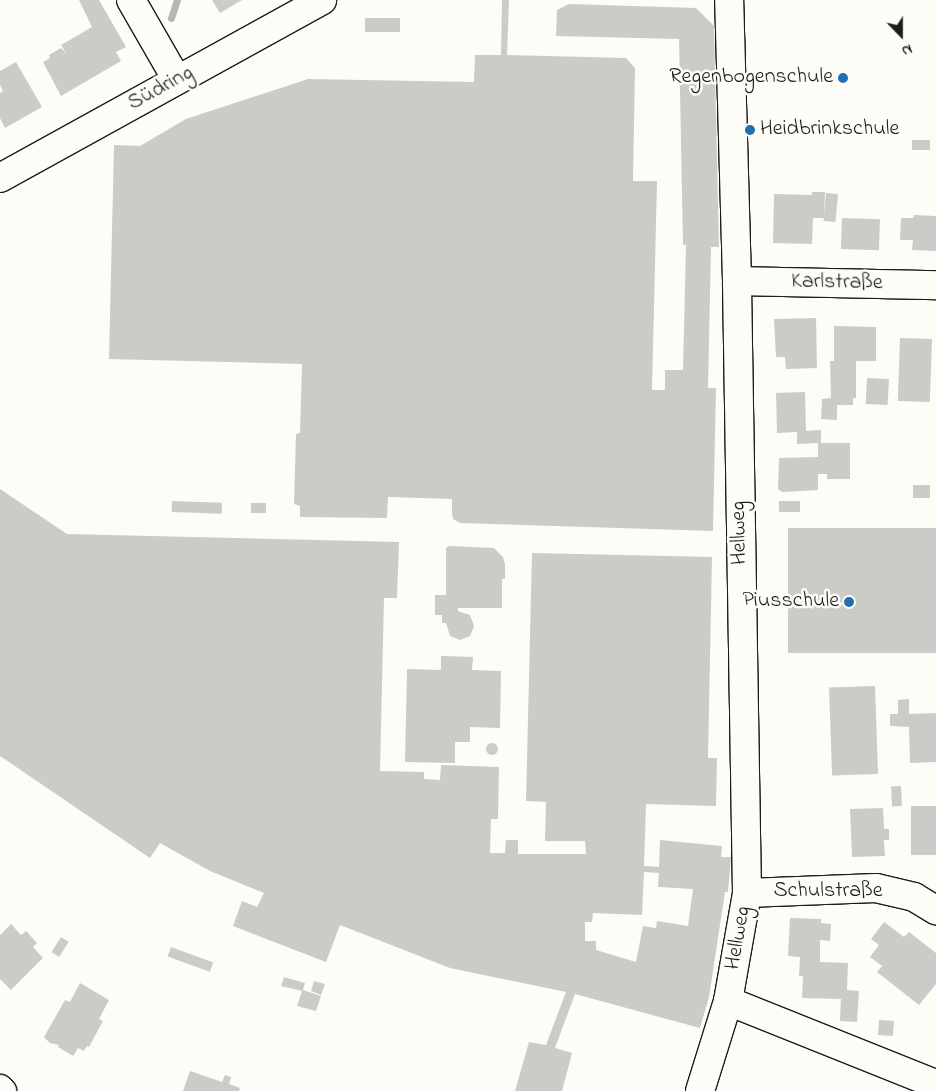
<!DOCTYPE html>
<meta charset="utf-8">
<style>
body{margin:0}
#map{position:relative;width:936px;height:1091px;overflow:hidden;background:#fdfcf7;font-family:"Indie Flower",sans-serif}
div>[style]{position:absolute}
.stream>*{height:7px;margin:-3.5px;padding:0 3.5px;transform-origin:3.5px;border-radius:3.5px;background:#b7b6b2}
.building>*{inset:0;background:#cccbc8;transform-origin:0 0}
.round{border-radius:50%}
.roads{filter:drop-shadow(1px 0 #1c1c1c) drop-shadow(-1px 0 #1c1c1c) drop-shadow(0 1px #1c1c1c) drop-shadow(0 -1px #1c1c1c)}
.minor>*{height:28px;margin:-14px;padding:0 14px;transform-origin:14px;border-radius:14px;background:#fdfcf7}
.major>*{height:28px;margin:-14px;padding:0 14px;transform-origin:14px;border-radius:14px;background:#fdfcf7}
.dots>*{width:14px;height:14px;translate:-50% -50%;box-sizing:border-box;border:2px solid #fdfcf7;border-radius:50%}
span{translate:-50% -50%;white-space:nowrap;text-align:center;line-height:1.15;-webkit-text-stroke:5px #fdfcf7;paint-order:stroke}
.poi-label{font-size:22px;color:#1c1c1c}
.right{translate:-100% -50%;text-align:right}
.left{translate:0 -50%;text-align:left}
.street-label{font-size:22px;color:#1c1c1c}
.north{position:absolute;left:876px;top:10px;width:50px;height:50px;-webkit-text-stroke:4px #fdfcf7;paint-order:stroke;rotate:158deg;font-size:14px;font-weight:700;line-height:20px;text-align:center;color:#1c1c1c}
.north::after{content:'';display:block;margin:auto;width:18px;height:22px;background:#1c1c1c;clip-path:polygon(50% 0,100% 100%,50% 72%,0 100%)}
</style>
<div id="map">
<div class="stream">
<i style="left:171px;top:18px;width:19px;rotate:-72deg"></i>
</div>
<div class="building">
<i style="clip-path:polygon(79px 0,99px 0,126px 47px,116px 52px,121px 61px,61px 96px,43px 62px,50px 58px,49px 55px,61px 48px,67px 54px,61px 45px,92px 27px)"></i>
<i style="clip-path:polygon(212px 0,242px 0,220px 13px)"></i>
<i style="clip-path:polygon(502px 0,509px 0,507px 55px,626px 58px,635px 68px,633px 181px,657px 181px,652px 390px,665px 390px,665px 370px,683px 370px,686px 245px,683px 245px,679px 39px,556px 36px,557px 10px,569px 4px,696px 8px,714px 26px,719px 247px,711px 247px,708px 388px,716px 388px,713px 531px,460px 523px,453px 519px,452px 514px,452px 499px,388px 497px,387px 518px,300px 517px,300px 506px,294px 504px,296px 434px,300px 433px,302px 364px,109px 359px,114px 145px,140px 146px,186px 119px,308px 79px,474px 82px,475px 55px,501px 55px)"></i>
<i style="left:400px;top:18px;width:14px;height:35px;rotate:90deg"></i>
<i style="clip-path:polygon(16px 62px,42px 107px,5px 128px,0 118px,0 93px,3px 91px,0 85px,0 71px)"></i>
<i style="left:912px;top:140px;width:18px;height:10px"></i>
<i style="clip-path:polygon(812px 192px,825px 192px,824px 218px,813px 218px,812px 244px,773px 243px,774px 194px,812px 195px)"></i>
<i style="left:826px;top:193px;width:12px;height:28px;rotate:5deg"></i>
<i style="clip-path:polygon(914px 215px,936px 216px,936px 251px,912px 250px,913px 240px,900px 240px,901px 218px,913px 218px)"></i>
<i style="left:842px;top:218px;width:38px;height:31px;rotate:2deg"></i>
<i style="clip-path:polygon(816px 318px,817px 368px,786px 369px,785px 357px,776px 357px,774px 319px)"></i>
<i style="clip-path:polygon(834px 326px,876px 327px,876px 361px,856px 361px,856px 398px,853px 398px,853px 405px,837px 405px,837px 420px,821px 419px,822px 399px,831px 398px,830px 361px,834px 361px)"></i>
<i style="left:900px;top:338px;width:32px;height:63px;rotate:2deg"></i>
<i style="left:867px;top:378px;width:22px;height:26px;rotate:3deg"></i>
<i style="clip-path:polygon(805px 392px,806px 431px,821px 430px,821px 443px,850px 443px,850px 479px,827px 479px,827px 474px,818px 474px,818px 490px,782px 492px,778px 489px,779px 458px,818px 457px,818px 443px,797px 444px,797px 432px,777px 433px,776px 393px)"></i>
<i style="left:913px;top:485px;width:17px;height:13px"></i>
<i style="clip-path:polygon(evenodd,0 489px,67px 534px,399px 542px,397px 598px,384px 598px,380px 771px,424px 772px,424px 779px,440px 780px,441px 765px,499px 767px,498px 819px,491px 819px,490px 853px,505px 853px,506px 840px,518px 840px,518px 854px,586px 854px,585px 841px,545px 841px,546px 802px,526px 801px,532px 553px,712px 557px,708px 758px,717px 758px,716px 806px,646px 804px,644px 866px,659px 867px,660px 840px,722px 846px,721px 857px,731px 857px,728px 892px,725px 892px,709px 997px,700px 1028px,575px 994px,555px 1048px,572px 1053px,562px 1091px,515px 1091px,529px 1042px,546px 1045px,566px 992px,450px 968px,340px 925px,326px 962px,233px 926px,242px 901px,257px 907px,264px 893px,210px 871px,160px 843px,150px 858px,0 756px,0 489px,644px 872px,659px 873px,658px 887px,693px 889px,688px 926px,657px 921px,656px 928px,643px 926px,636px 962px,596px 950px,596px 941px,585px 941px,585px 922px,592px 922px,593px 913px,642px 915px,644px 872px)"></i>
<i style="left:172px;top:501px;width:50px;height:11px;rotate:2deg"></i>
<i style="left:800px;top:501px;width:11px;height:21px;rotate:90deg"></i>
<i style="left:251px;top:503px;width:15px;height:10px"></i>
<i style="left:936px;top:528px;width:125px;height:148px;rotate:90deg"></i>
<i style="clip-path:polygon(449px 546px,494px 548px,503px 557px,505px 564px,505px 579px,502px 579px,502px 608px,458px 608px,458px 611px,470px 615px,474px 626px,470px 636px,460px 640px,450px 636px,446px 623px,442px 623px,442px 615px,435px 615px,435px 595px,446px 595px,446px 548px)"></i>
<i style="clip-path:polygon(441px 656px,473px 657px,472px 670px,501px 671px,500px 728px,470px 727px,470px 742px,455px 742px,455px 763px,405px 762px,407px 669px,441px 670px)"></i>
<i style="left:875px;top:686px;width:88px;height:46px;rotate:88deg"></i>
<i style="clip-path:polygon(909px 699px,909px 714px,936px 713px,936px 762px,910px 763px,909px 727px,890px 726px,890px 714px,898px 714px,898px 700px)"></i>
<i class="round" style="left:486px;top:743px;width:12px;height:12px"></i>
<i style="left:901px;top:786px;width:20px;height:10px;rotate:87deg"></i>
<i style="left:936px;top:806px;width:49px;height:25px;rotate:90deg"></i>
<i style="clip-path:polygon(883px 808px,884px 829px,889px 829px,889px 840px,884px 840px,885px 856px,852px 857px,850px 809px)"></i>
<i style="clip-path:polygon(790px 918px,821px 919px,821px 923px,831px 924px,830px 941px,820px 940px,820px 962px,848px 963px,847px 990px,859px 991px,857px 1022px,840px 1021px,841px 999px,802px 998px,803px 976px,799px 976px,800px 957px,788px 956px)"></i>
<i style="clip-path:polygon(884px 922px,904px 937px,909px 932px,936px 953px,936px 984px,919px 1005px,877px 972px,882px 966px,870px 957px,879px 945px,871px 939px)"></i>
<i style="clip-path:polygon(11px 924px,21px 935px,26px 931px,37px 943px,33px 947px,43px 958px,11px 990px,0 979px,0 935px)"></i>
<i style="left:61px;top:937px;width:9px;height:18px;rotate:32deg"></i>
<i style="left:171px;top:947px;width:45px;height:10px;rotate:20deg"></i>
<i style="clip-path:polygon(284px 977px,305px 983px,303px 990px,321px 996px,316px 1011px,297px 1006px,302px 991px,281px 986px)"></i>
<i style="clip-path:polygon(314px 981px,325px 984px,321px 995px,311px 991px)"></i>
<i style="clip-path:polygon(80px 983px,109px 1000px,99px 1019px,103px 1021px,89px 1047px,87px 1046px,84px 1051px,78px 1048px,73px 1056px,58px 1047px,59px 1045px,50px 1043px,44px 1037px,65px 1000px,70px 1002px)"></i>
<i style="left:879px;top:1020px;width:15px;height:15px;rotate:4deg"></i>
<i style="clip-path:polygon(190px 1071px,222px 1082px,225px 1075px,231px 1077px,229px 1084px,240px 1088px,239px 1091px,183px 1091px)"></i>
</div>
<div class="roads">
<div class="minor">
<i style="left:131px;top:0;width:92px;rotate:60.1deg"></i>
<i style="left:737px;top:281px;width:199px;rotate:1.2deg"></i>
<i style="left:747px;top:893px;width:129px;rotate:-2.2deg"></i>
<i style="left:876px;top:888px;width:39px;rotate:13deg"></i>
<i style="left:914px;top:897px;width:26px;rotate:31deg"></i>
<i style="left:728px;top:1001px;width:224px;rotate:21.8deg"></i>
<i style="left:0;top:1089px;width:3px;rotate:45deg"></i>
<i style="left:700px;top:1091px;width:94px;rotate:-72.7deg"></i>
<i style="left:728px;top:1001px;width:110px;rotate:-80deg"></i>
<i style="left:747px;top:893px;width:612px;rotate:-90.94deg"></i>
<i style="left:737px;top:281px;width:281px;rotate:-91.6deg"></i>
</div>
<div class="major">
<i style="left:0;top:178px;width:368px;rotate:-28.9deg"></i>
</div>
</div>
<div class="dots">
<i style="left:843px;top:78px;background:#1f6fb2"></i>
<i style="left:750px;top:130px;background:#1f6fb2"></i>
<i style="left:849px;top:602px;background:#1f6fb2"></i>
</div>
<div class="poi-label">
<span class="right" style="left:833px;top:78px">Regenbogenschule</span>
<span class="left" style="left:760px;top:130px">Heidbrinkschule</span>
<span class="right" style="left:839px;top:602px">Piusschule</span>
</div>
<div class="street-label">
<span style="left:161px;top:89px;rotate:-29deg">Südring</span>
<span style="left:837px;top:283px;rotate:1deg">Karlstraße</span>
<span style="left:740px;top:533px;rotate:-91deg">Hellweg</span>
<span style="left:828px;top:892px">Schulstraße</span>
<span style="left:739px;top:938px;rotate:-80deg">Hellweg</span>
</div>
<div class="north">N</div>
</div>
